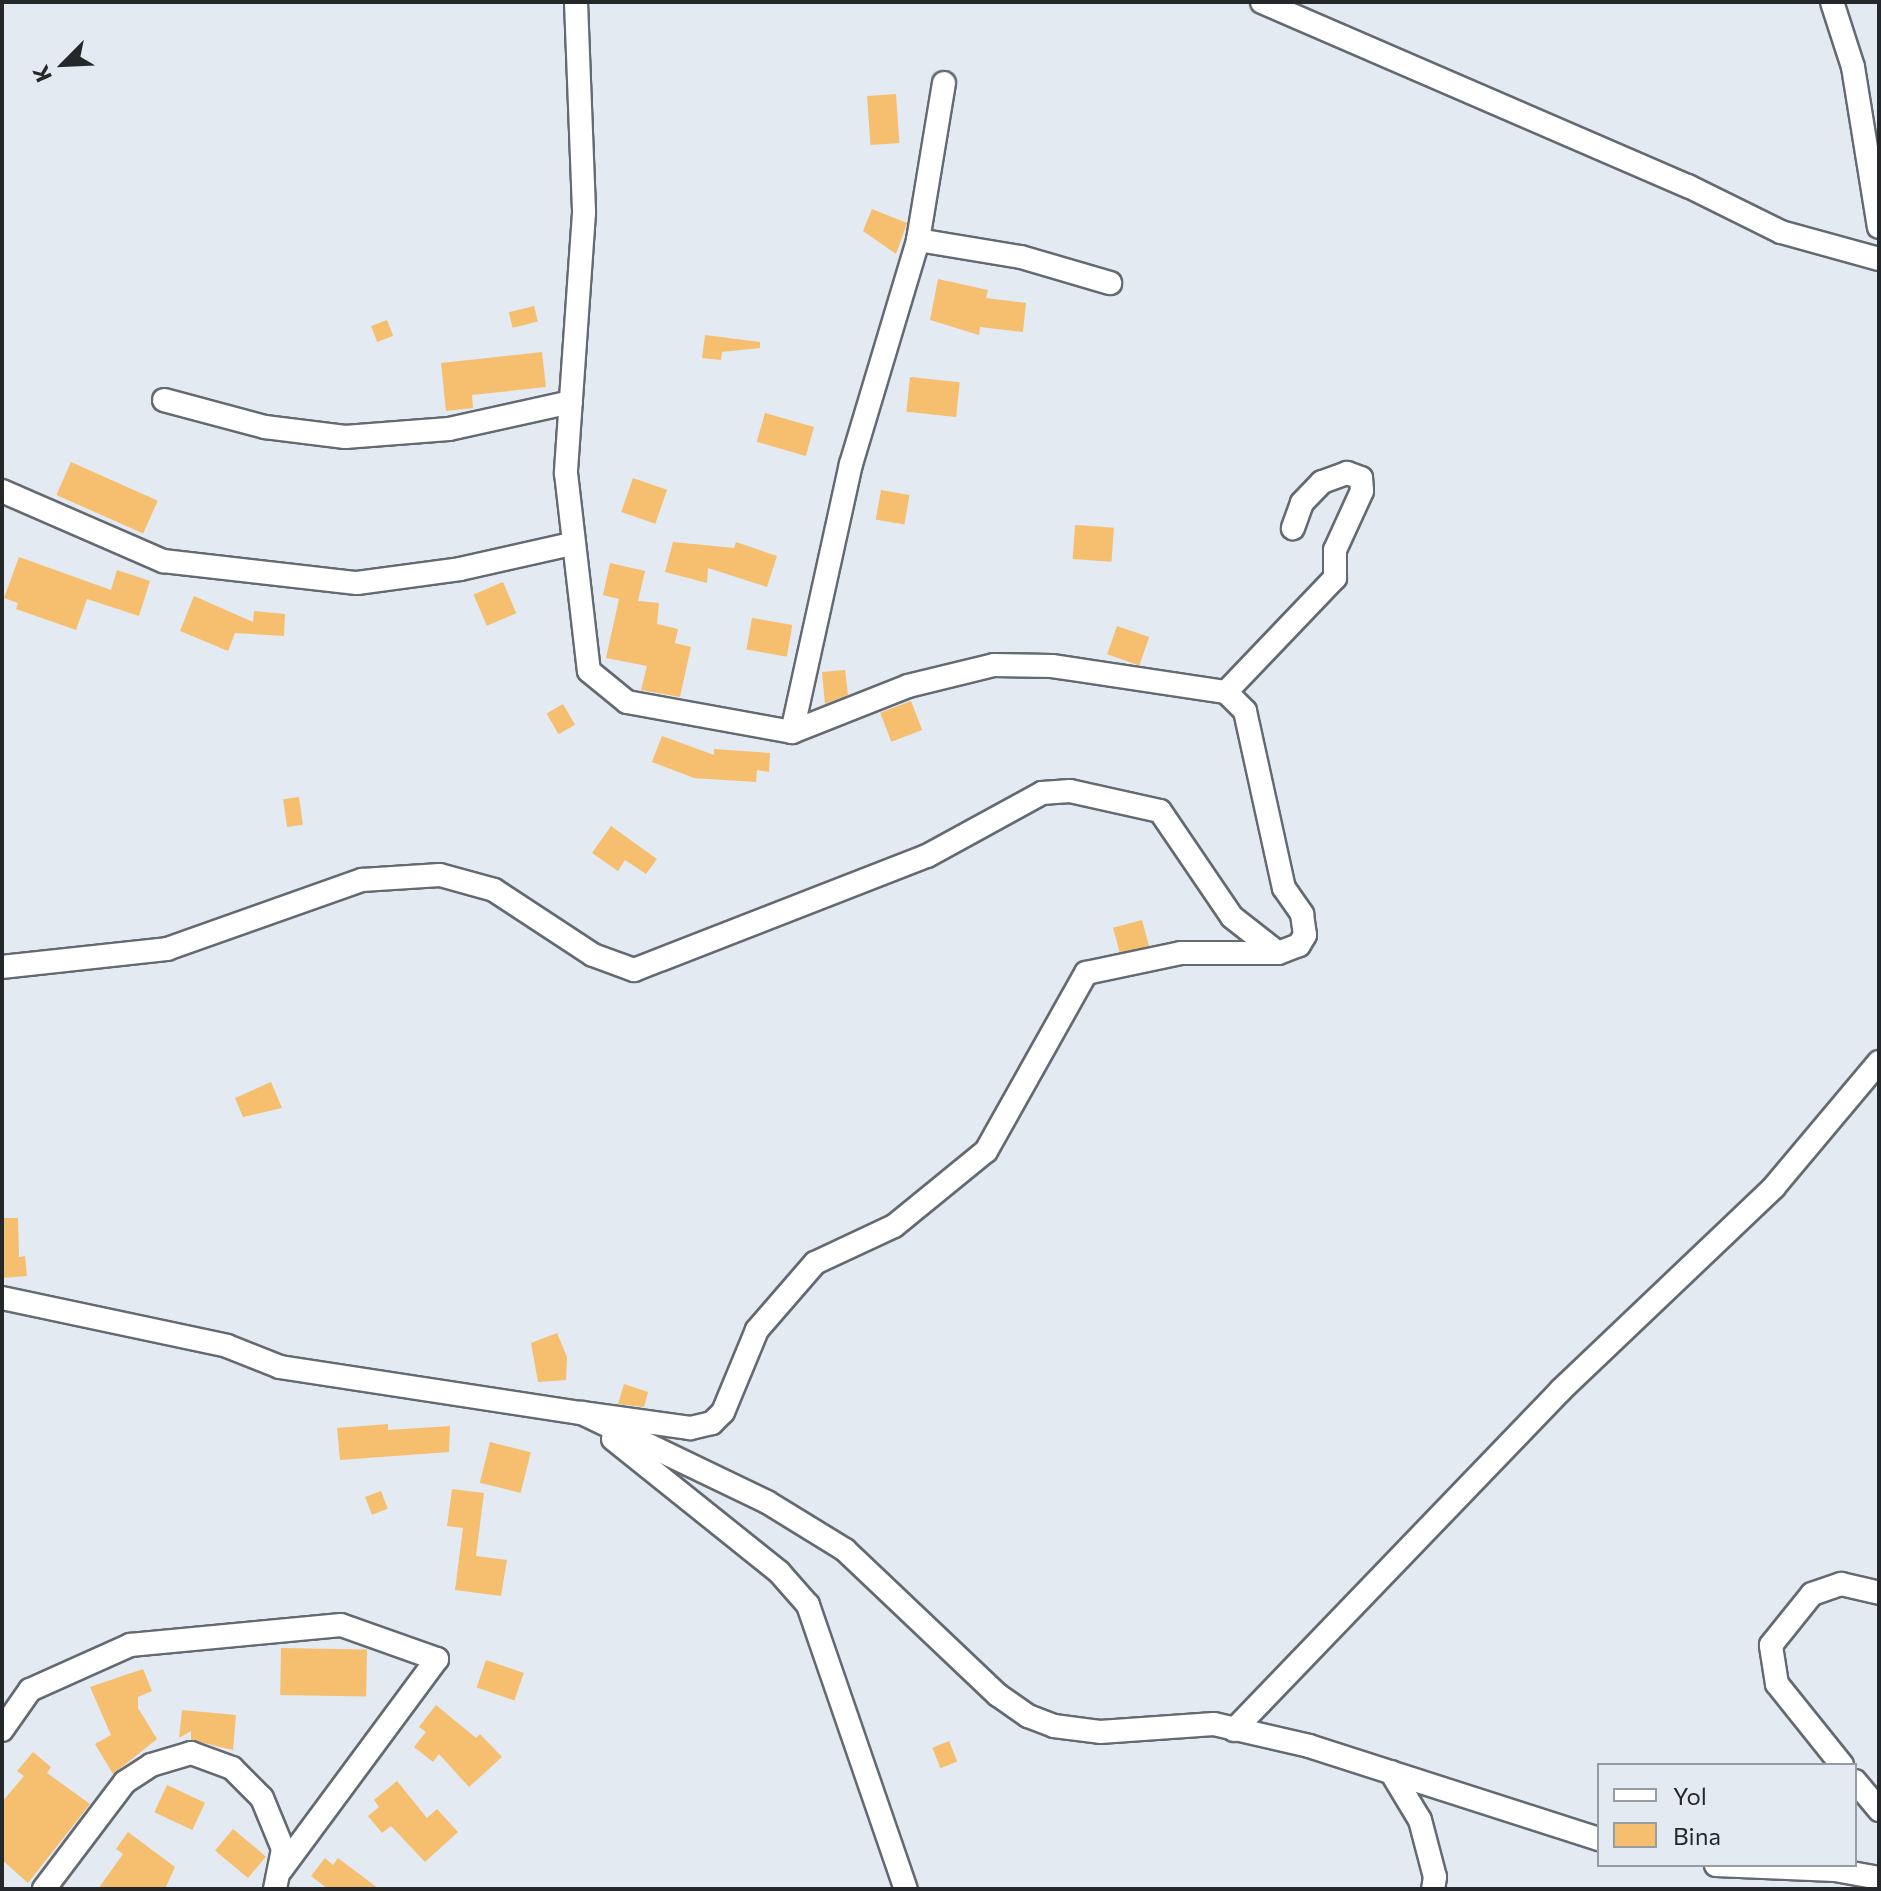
<!DOCTYPE html>
<style>
body{margin:0}
#map{position:relative;width:1881px;height:1891px;overflow:hidden;background:#e3eaf2;font-family:Commissioner,sans-serif}
div>[style]{position:absolute}
.building>*{inset:0;background:#f5bf6f;transform-origin:0 0}
.roads{filter:drop-shadow(2px 0 #646a71) drop-shadow(-2px 0 #646a71) drop-shadow(0 2px #646a71) drop-shadow(0 -2px #646a71)}
.minor>*{height:22px;margin:-11px;padding:0 11px;transform-origin:11px;border-radius:11px;background:#fff}
span{translate:-50% -50%;white-space:nowrap;text-align:center;line-height:1.15;-webkit-text-stroke:7px #e3eaf2;paint-order:stroke}
.frame{position:absolute;inset:0;border:4px solid #25282a;pointer-events:none}
.legend{position:absolute;left:1597px;top:1763px;width:260px;height:104px;box-sizing:border-box;background:#e3eaf2;border:2px solid #979ca2;margin:0;padding:10px 14px;list-style:none;font-size:24px;color:#25282a}
.legend li{display:flex;align-items:center;gap:16px;height:40px}
.legend b{width:40px;border:2px solid #979ca2}
.north{position:absolute;left:24px;top:24px;width:80px;height:80px;-webkit-text-stroke:6px #e3eaf2;paint-order:stroke;rotate:246deg;font-size:22px;font-weight:700;line-height:32px;text-align:center;color:#25282a}
.north::after{content:'';display:block;margin:auto;width:28px;height:36px;background:#25282a;clip-path:polygon(50% 0,100% 100%,50% 72%,0 100%)}
</style>
<div id="map">
<div class="building">
<i style="left:896px;top:94px;width:49px;height:29px;rotate:86deg"></i>
<i style="clip-path:polygon(872px 209px,907px 223px,896px 254px,863px 231px)"></i>
<i style="clip-path:polygon(938px 279px,988px 290px,986px 298px,1026px 303px,1023px 332px,980px 327px,979px 335px,930px 320px)"></i>
<i style="left:534px;top:306px;width:16px;height:26px;rotate:76deg"></i>
<i style="left:387px;top:320px;width:17px;height:17px;rotate:69deg"></i>
<i style="clip-path:polygon(705px 335px,760px 342px,760px 348px,722px 352px,721px 360px,702px 358px)"></i>
<i style="clip-path:polygon(542px 352px,546px 387px,472px 395px,473px 408px,446px 411px,441px 363px)"></i>
<i style="left:910px;top:377px;width:50px;height:35px;rotate:6deg"></i>
<i style="left:765px;top:413px;width:51px;height:30px;rotate:16deg"></i>
<i style="left:71px;top:462px;width:95px;height:36px;rotate:24deg"></i>
<i style="left:633px;top:478px;width:36px;height:36px;rotate:19deg"></i>
<i style="left:881px;top:490px;width:29px;height:30px;rotate:10deg"></i>
<i style="left:1075px;top:525px;width:39px;height:34px;rotate:4deg"></i>
<i style="clip-path:polygon(673px 542px,734px 548px,736px 542px,777px 556px,767px 587px,708px 568px,707px 583px,665px 572px)"></i>
<i style="clip-path:polygon(19px 557px,111px 590px,117px 570px,150px 581px,139px 616px,87px 599px,76px 630px,16px 609px,18px 603px,4px 598px)"></i>
<i style="clip-path:polygon(610px 563px,645px 571px,638px 601px,659px 603px,657px 624px,678px 629px,675px 643px,691px 647px,680px 697px,641px 690px,647px 666px,606px 658px,619px 599px,603px 595px)"></i>
<i style="left:503px;top:582px;width:34px;height:32px;rotate:67deg"></i>
<i style="clip-path:polygon(194px 596px,253px 622px,254px 611px,285px 614px,284px 636px,235px 633px,228px 651px,180px 631px)"></i>
<i style="left:752px;top:618px;width:41px;height:32px;rotate:10deg"></i>
<i style="left:1117px;top:626px;width:34px;height:30px;rotate:19deg"></i>
<i style="clip-path:polygon(845px 670px,848px 695px,825px 704px,822px 672px)"></i>
<i style="left:911px;top:701px;width:31px;height:33px;rotate:69deg"></i>
<i style="left:563px;top:704px;width:24px;height:19px;rotate:60deg"></i>
<i style="clip-path:polygon(662px 736px,714px 755px,714px 749px,770px 753px,769px 772px,757px 770px,756px 782px,694px 778px,652px 762px)"></i>
<i style="left:299px;top:797px;width:28px;height:16px;rotate:82deg"></i>
<i style="clip-path:polygon(611px 826px,657px 859px,646px 874px,625px 860px,618px 871px,592px 853px)"></i>
<i style="left:1142px;top:920px;width:27px;height:30px;rotate:75deg"></i>
<i style="clip-path:polygon(271px 1082px,282px 1108px,243px 1117px,235px 1098px)"></i>
<i style="clip-path:polygon(2px 1218px,18px 1218px,19px 1257px,25px 1256px,27px 1276px,2px 1278px)"></i>
<i style="clip-path:polygon(557px 1333px,567px 1357px,566px 1380px,538px 1382px,531px 1343px)"></i>
<i style="clip-path:polygon(624px 1384px,648px 1392px,644px 1407px,618px 1404px)"></i>
<i style="clip-path:polygon(388px 1424px,388px 1430px,450px 1426px,449px 1452px,340px 1460px,337px 1428px)"></i>
<i style="left:490px;top:1442px;width:42px;height:42px;rotate:14deg"></i>
<i style="clip-path:polygon(452px 1489px,484px 1493px,476px 1556px,507px 1560px,501px 1596px,455px 1590px,463px 1528px,447px 1526px)"></i>
<i style="left:381px;top:1491px;width:19px;height:17px;rotate:69deg"></i>
<i style="left:281px;top:1648px;width:86px;height:47px;rotate:1deg"></i>
<i style="left:486px;top:1660px;width:40px;height:29px;rotate:19deg"></i>
<i style="clip-path:polygon(143px 1669px,152px 1691px,138px 1697px,138px 1708px,157px 1739px,113px 1774px,95px 1744px,111px 1735px,90px 1687px)"></i>
<i style="clip-path:polygon(436px 1705px,476px 1738px,480px 1734px,502px 1757px,469px 1787px,439px 1754px,433px 1762px,414px 1747px,426px 1732px,419px 1727px)"></i>
<i style="clip-path:polygon(182px 1710px,236px 1715px,233px 1750px,191px 1740px,191px 1731px,179px 1738px)"></i>
<i style="left:949px;top:1741px;width:22px;height:18px;rotate:68deg"></i>
<i style="clip-path:polygon(33px 1752px,51px 1767px,47px 1773px,90px 1804px,28px 1883px,2px 1860px,2px 1802px,24px 1776px,17px 1771px)"></i>
<i style="clip-path:polygon(397px 1781px,427px 1818px,437px 1809px,458px 1832px,425px 1862px,391px 1826px,382px 1833px,368px 1816px,379px 1807px,374px 1800px)"></i>
<i style="left:167px;top:1785px;width:42px;height:30px;rotate:25deg"></i>
<i style="left:233px;top:1829px;width:43px;height:28px;rotate:40deg"></i>
<i style="clip-path:polygon(128px 1832px,175px 1867px,165px 1889px,98px 1889px,123px 1854px,116px 1849px)"></i>
<i style="clip-path:polygon(325px 1858px,333px 1865px,338px 1858px,379px 1889px,328px 1889px,311px 1876px)"></i>
</div>
<div class="roads">
<div class="minor">
<i style="left:576px;top:2px;width:211px;rotate:87.8deg"></i>
<i style="left:584px;top:213px;width:261px;rotate:94deg"></i>
<i style="left:566px;top:473px;width:199px;rotate:83.4deg"></i>
<i style="left:589px;top:671px;width:49px;rotate:39.2deg"></i>
<i style="left:627px;top:702px;width:168px;rotate:10.3deg"></i>
<i style="left:792px;top:732px;width:125px;rotate:-21.6deg"></i>
<i style="left:908px;top:686px;width:89px;rotate:-13.7deg"></i>
<i style="left:994px;top:665px;width:58px;rotate:1deg"></i>
<i style="left:1052px;top:666px;width:176px;rotate:8.5deg"></i>
<i style="left:1226px;top:692px;width:27px;rotate:45deg"></i>
<i style="left:1245px;top:711px;width:181px;rotate:77.6deg"></i>
<i style="left:1284px;top:888px;width:32px;rotate:55deg"></i>
<i style="left:1302px;top:914px;width:21px;rotate:82deg"></i>
<i style="left:1305px;top:935px;width:12px;rotate:121deg"></i>
<i style="left:1299px;top:945px;width:22px;rotate:159deg"></i>
<i style="left:1278px;top:953px;width:97px;rotate:180deg"></i>
<i style="left:1181px;top:953px;width:97px;rotate:168.1deg"></i>
<i style="left:1086px;top:973px;width:204px;rotate:119.3deg"></i>
<i style="left:986px;top:1151px;width:119px;rotate:140.8deg"></i>
<i style="left:894px;top:1226px;width:87px;rotate:154.9deg"></i>
<i style="left:815px;top:1263px;width:89px;rotate:130.9deg"></i>
<i style="left:757px;top:1330px;width:89px;rotate:112.5deg"></i>
<i style="left:723px;top:1412px;width:16px;rotate:135deg"></i>
<i style="left:712px;top:1423px;width:23px;rotate:167deg"></i>
<i style="left:690px;top:1428px;width:109px;rotate:-172.1deg"></i>
<i style="left:1262px;top:2px;width:464px;rotate:23.4deg"></i>
<i style="left:1688px;top:186px;width:104px;rotate:26.3deg"></i>
<i style="left:1781px;top:232px;width:102px;rotate:15.4deg"></i>
<i style="left:1832px;top:2px;width:68px;rotate:72.1deg"></i>
<i style="left:1853px;top:67px;width:162px;rotate:80.8deg"></i>
<i style="left:918px;top:240px;width:104px;rotate:9.4deg"></i>
<i style="left:1021px;top:257px;width:93px;rotate:16.3deg"></i>
<i style="left:164px;top:400px;width:105px;rotate:15deg"></i>
<i style="left:265px;top:427px;width:81px;rotate:7.1deg"></i>
<i style="left:345px;top:437px;width:104px;rotate:-4.4deg"></i>
<i style="left:449px;top:429px;width:125px;rotate:-12.5deg"></i>
<i style="left:2px;top:491px;width:176px;rotate:23.5deg"></i>
<i style="left:163px;top:561px;width:195px;rotate:6.5deg"></i>
<i style="left:357px;top:583px;width:104px;rotate:-7.7deg"></i>
<i style="left:460px;top:569px;width:114px;rotate:-12.7deg"></i>
<i style="left:1226px;top:692px;width:158px;rotate:-46.3deg"></i>
<i style="left:1335px;top:578px;width:28px;rotate:-90deg"></i>
<i style="left:1335px;top:550px;width:65px;rotate:-65.4deg"></i>
<i style="left:1362px;top:491px;width:13px;rotate:-94deg"></i>
<i style="left:1361px;top:478px;width:15px;rotate:-160deg"></i>
<i style="left:1347px;top:473px;width:27px;rotate:160deg"></i>
<i style="left:1322px;top:482px;width:29px;rotate:134deg"></i>
<i style="left:1302px;top:503px;width:27px;rotate:110deg"></i>
<i style="left:792px;top:732px;width:274px;rotate:-77.6deg"></i>
<i style="left:851px;top:464px;width:234px;rotate:-73.3deg"></i>
<i style="left:918px;top:240px;width:159px;rotate:-80.6deg"></i>
<i style="left:2px;top:967px;width:166px;rotate:-6.2deg"></i>
<i style="left:167px;top:949px;width:207px;rotate:-19.5deg"></i>
<i style="left:362px;top:880px;width:78px;rotate:-3.7deg"></i>
<i style="left:440px;top:875px;width:56px;rotate:15.5deg"></i>
<i style="left:494px;top:890px;width:118px;rotate:33.3deg"></i>
<i style="left:593px;top:955px;width:44px;rotate:20.1deg"></i>
<i style="left:634px;top:970px;width:314px;rotate:-21.3deg"></i>
<i style="left:927px;top:856px;width:131px;rotate:-28.7deg"></i>
<i style="left:1042px;top:793px;width:28px;rotate:-4deg"></i>
<i style="left:1070px;top:791px;width:92px;rotate:12.5deg"></i>
<i style="left:1160px;top:811px;width:128px;rotate:55.8deg"></i>
<i style="left:1232px;top:917px;width:58px;rotate:38deg"></i>
<i style="left:2px;top:1298px;width:230px;rotate:12deg"></i>
<i style="left:227px;top:1346px;width:57px;rotate:21.6deg"></i>
<i style="left:280px;top:1367px;width:305px;rotate:8.7deg"></i>
<i style="left:582px;top:1413px;width:205px;rotate:25.7deg"></i>
<i style="left:767px;top:1502px;width:92px;rotate:31.6deg"></i>
<i style="left:845px;top:1550px;width:211px;rotate:43.5deg"></i>
<i style="left:998px;top:1695px;width:37px;rotate:35deg"></i>
<i style="left:1028px;top:1716px;width:28px;rotate:21deg"></i>
<i style="left:1054px;top:1726px;width:46px;rotate:7.4deg"></i>
<i style="left:1100px;top:1732px;width:114px;rotate:-4deg"></i>
<i style="left:1214px;top:1724px;width:98px;rotate:13deg"></i>
<i style="left:1309px;top:1746px;width:305px;rotate:17.8deg"></i>
<i style="left:613px;top:1439px;width:213px;rotate:38.7deg"></i>
<i style="left:779px;top:1572px;width:44px;rotate:48.7deg"></i>
<i style="left:808px;top:1605px;width:300px;rotate:71deg"></i>
<i style="left:2px;top:1730px;width:49px;rotate:-55deg"></i>
<i style="left:30px;top:1690px;width:110px;rotate:-24.2deg"></i>
<i style="left:130px;top:1645px;width:212px;rotate:-5.4deg"></i>
<i style="left:341px;top:1625px;width:102px;rotate:19.5deg"></i>
<i style="left:437px;top:1659px;width:262px;rotate:126.5deg"></i>
<i style="left:1234px;top:1730px;width:472px;rotate:-46.1deg"></i>
<i style="left:1561px;top:1390px;width:294px;rotate:-43.6deg"></i>
<i style="left:1774px;top:1187px;width:163px;rotate:-50deg"></i>
<i style="left:1842px;top:1765px;width:104px;rotate:-128.7deg"></i>
<i style="left:1777px;top:1684px;width:39px;rotate:-99deg"></i>
<i style="left:1771px;top:1645px;width:65px;rotate:-51.2deg"></i>
<i style="left:1812px;top:1594px;width:31px;rotate:-19deg"></i>
<i style="left:1841px;top:1584px;width:39px;rotate:13deg"></i>
<i style="left:1391px;top:1772px;width:56px;rotate:58.9deg"></i>
<i style="left:1420px;top:1820px;width:59px;rotate:75.3deg"></i>
<i style="left:1435px;top:1877px;width:12px;rotate:99deg"></i>
<i style="left:1855px;top:1781px;width:38px;rotate:50deg"></i>
<i style="left:1716px;top:1865px;width:119px;rotate:2.4deg"></i>
<i style="left:1835px;top:1870px;width:45px;rotate:10.3deg"></i>
<i style="left:44px;top:1889px;width:134px;rotate:-52.9deg"></i>
<i style="left:125px;top:1782px;width:31px;rotate:-33deg"></i>
<i style="left:151px;top:1765px;width:42px;rotate:-16.7deg"></i>
<i style="left:191px;top:1753px;width:44px;rotate:20.1deg"></i>
<i style="left:232px;top:1768px;width:42px;rotate:45deg"></i>
<i style="left:262px;top:1798px;width:55px;rotate:67.6deg"></i>
<i style="left:283px;top:1849px;width:41px;rotate:101.3deg"></i>
</div>
</div>
<div class="frame"></div>
<ul class="legend">
<li><b style="height:10px;background:#fff"></b>Yol</li>
<li><b style="height:22px;background:#f5bf6f"></b>Bina</li>
</ul>
<div class="north">K</div>
</div>
